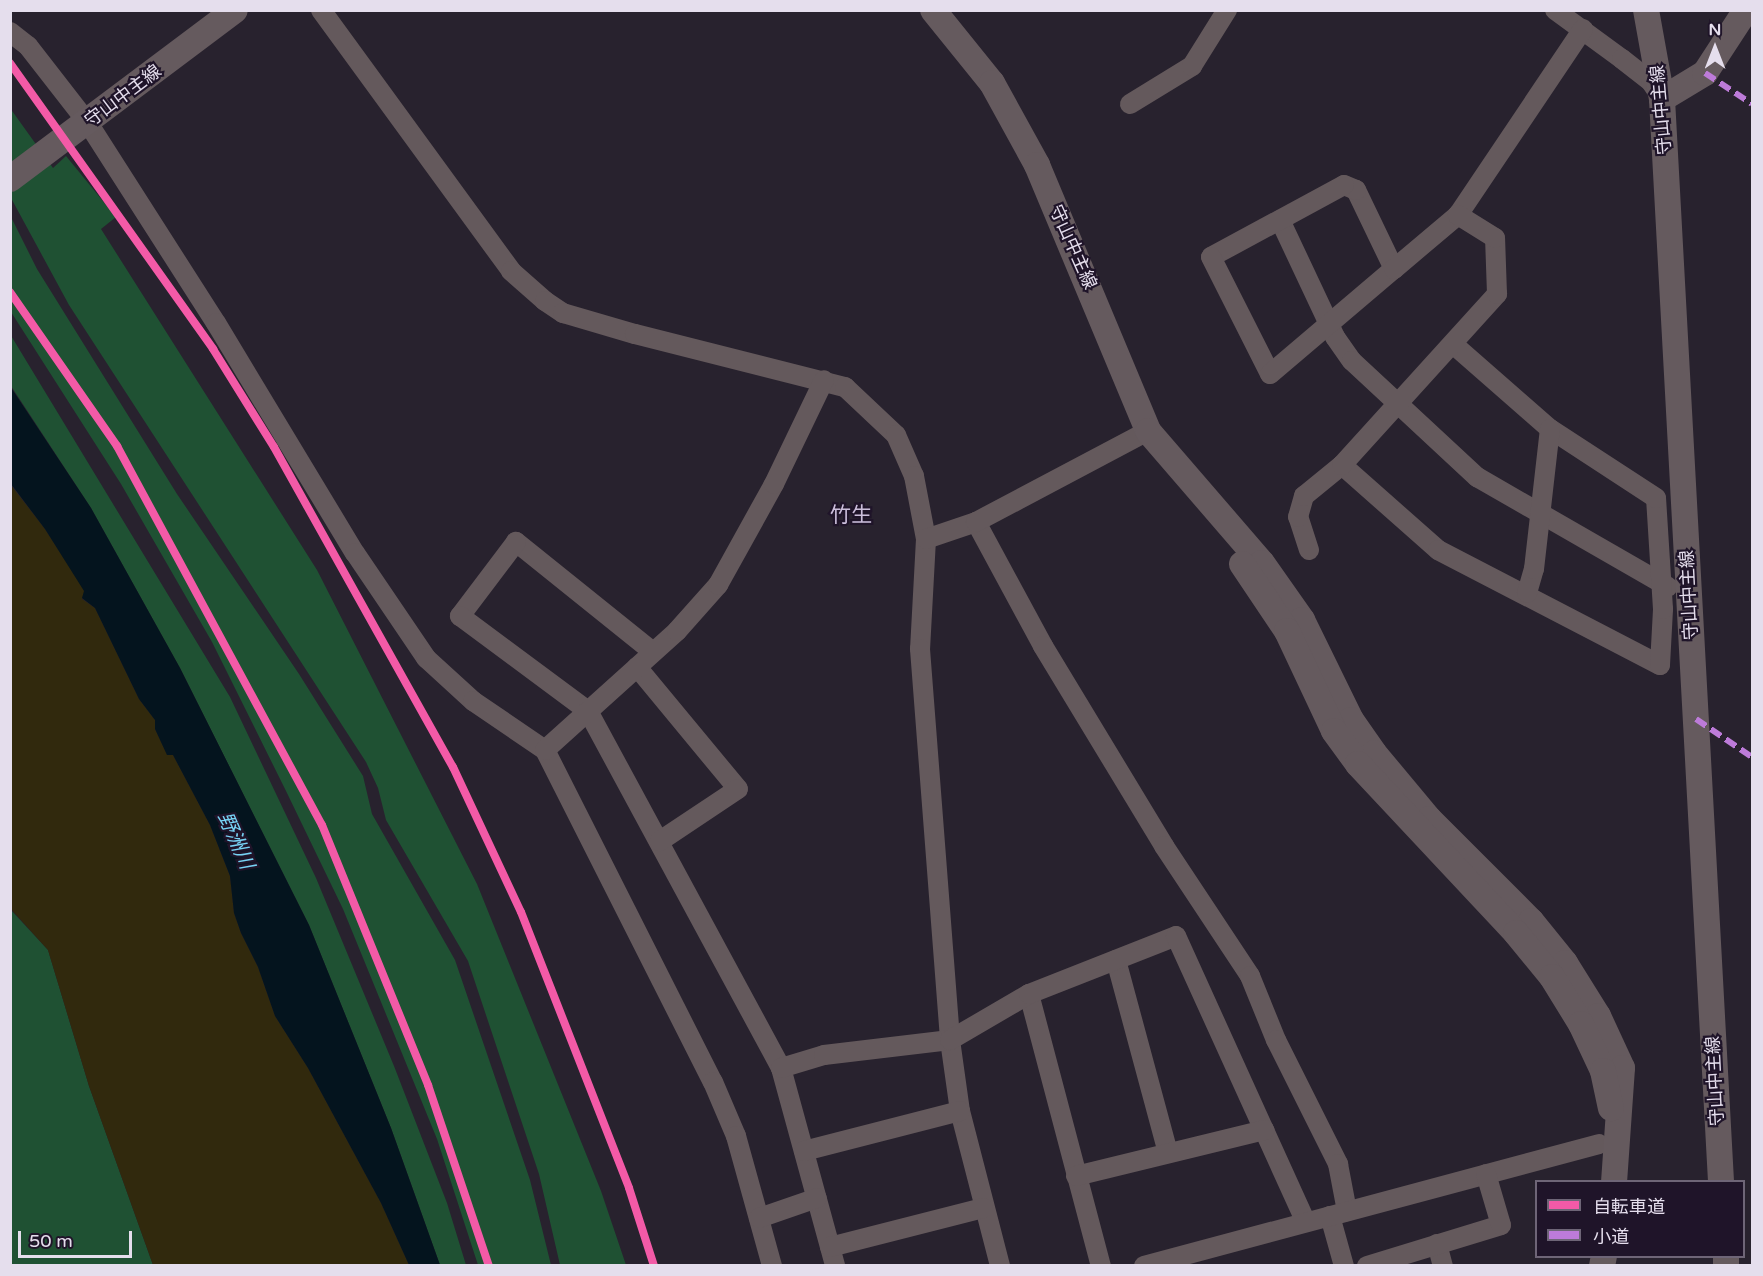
<!DOCTYPE html>
<meta charset="utf-8">
<style>
body{margin:0}
#map{position:relative;width:1763px;height:1276px;overflow:hidden;background:#28222e;font-family:"Varela Round","Noto Sans JP",sans-serif}
div>[style]{position:absolute}
.green>*{inset:0;background:#1f5133}
.sand>*{inset:0;background:#31290d}
.water>*{inset:0;background:#04141e}
.minor>*{height:20px;margin:-10px;padding:0 10px;transform-origin:10px;border-radius:10px;background:#64595c}
.major>*{height:26px;margin:-13px;padding:0 13px;transform-origin:13px;border-radius:13px;background:#655a5e}
.quiet>*{height:6px;margin-top:-3px;transform-origin:0;background:repeating-linear-gradient(90deg,#bd7bd9 0 12px,transparent 0 18px)}
.cycleway>*{height:8px;margin:-4px;padding:0 4px;transform-origin:4px;border-radius:4px;background:#f35aa7}
span{translate:-50% -50%;white-space:nowrap;text-align:center;line-height:1.15;-webkit-text-stroke:4.5px #1f1429;paint-order:stroke}
.street-label{font-size:18px;color:#e5deed}
.water-label{font-size:20px;color:#77d2f4;font-style:italic}
.quarter-label{font-size:21px;color:#cbbedb}
.frame{position:absolute;inset:0;border:12px solid #e5deed;pointer-events:none}
.legend{position:absolute;left:1535px;top:1180px;width:210px;height:78px;box-sizing:border-box;background:#1f1429;border:2px solid #6e6577;margin:0;padding:8px 10px;list-style:none;font-size:18px;color:#e5deed}
.legend li{display:flex;align-items:center;gap:12px;height:30px}
.legend b{width:30px;border:2px solid #6e6577}
.north{position:absolute;left:1685px;top:18px;width:60px;height:60px;-webkit-text-stroke:4px #1f1429;paint-order:stroke;rotate:0deg;font-size:16px;font-weight:700;line-height:24px;text-align:center;color:#e5deed}
.north::after{content:'';display:block;margin:auto;width:21px;height:27px;background:#e5deed;clip-path:polygon(50% 0,100% 100%,50% 72%,0 100%)}
.scale{position:absolute;left:18px;top:1231px;width:114px;height:27px;box-sizing:border-box;border:3px solid #e5deed;border-top:0;padding-left:8px;font-size:18px;line-height:21px;white-space:nowrap;color:#e5deed;-webkit-text-stroke:4px #1f1429;paint-order:stroke}
</style>
<div id="map">
<div class="green">
<i style="clip-path:polygon(10px 108px,53px 168px,66px 156px,116px 217px,101px 229px,317px 570px,477px 884px,601px 1191px,626px 1265px,560px 1265px,539px 1174px,468px 961px,386px 820px,378px 788px,366px 762px,69px 305px,11px 198px)"></i>
<i style="clip-path:polygon(11px 217px,37px 269px,177px 494px,299px 674px,363px 776px,372px 814px,455px 960px,530px 1180px,551px 1265px,478px 1265px,437px 1139px,343px 909px,286px 791px,212px 642px,121px 484px,11px 312px)"></i>
<i style="clip-path:polygon(10px 334px,230px 697px,316px 878px,394px 1066px,447px 1203px,466px 1265px,440px 1265px,391px 1128px,309px 925px,180px 668px,91px 508px,11px 386px)"></i>
<i style="clip-path:polygon(10px 909px,48px 950px,89px 1086px,153px 1265px,11px 1265px)"></i>
</div>
<div class="sand">
<i style="clip-path:polygon(10px 484px,45px 529px,85px 591px,82px 599px,95px 608px,139px 699px,155px 720px,155px 729px,167px 754px,173px 755px,210px 825px,230px 876px,234px 913px,241px 933px,258px 967px,275px 1016px,308px 1068px,381px 1203px,409px 1265px,153px 1265px,89px 1086px,48px 950px,11px 909px)"></i>
</div>
<div class="water">
<i style="clip-path:polygon(10px 386px,91px 508px,180px 668px,309px 925px,391px 1128px,440px 1265px,409px 1265px,381px 1203px,308px 1068px,275px 1016px,258px 967px,241px 933px,234px 913px,230px 876px,210px 825px,173px 755px,167px 755px,155px 729px,155px 720px,139px 699px,95px 608px,82px 598px,84px 591px,45px 529px,11px 484px)"></i>
</div>
<div class="minor">
<i style="left:321px;top:10px;width:323px;rotate:53.9deg"></i>
<i style="left:511px;top:271px;width:45px;rotate:41.4deg"></i>
<i style="left:545px;top:301px;width:22px;rotate:34deg"></i>
<i style="left:563px;top:313px;width:75px;rotate:16.3deg"></i>
<i style="left:635px;top:334px;width:217px;rotate:14.2deg"></i>
<i style="left:845px;top:387px;width:70px;rotate:43.3deg"></i>
<i style="left:896px;top:435px;width:45px;rotate:66.3deg"></i>
<i style="left:914px;top:476px;width:64px;rotate:79.2deg"></i>
<i style="left:926px;top:539px;width:110px;rotate:93.1deg"></i>
<i style="left:920px;top:649px;width:392px;rotate:85.6deg"></i>
<i style="left:950px;top:1040px;width:72px;rotate:82deg"></i>
<i style="left:960px;top:1111px;width:160px;rotate:75.5deg"></i>
<i style="left:1555px;top:10px;width:83px;rotate:36.2deg"></i>
<i style="left:1622px;top:59px;width:37px;rotate:38deg"></i>
<i style="left:1651px;top:82px;width:18px;rotate:56deg"></i>
<i style="left:10px;top:32px;width:23px;rotate:38deg"></i>
<i style="left:28px;top:46px;width:98px;rotate:52.1deg"></i>
<i style="left:88px;top:123px;width:237px;rotate:57.4deg"></i>
<i style="left:216px;top:323px;width:269px;rotate:58.9deg"></i>
<i style="left:355px;top:553px;width:127px;rotate:55.9deg"></i>
<i style="left:426px;top:658px;width:64px;rotate:42.5deg"></i>
<i style="left:473px;top:701px;width:87px;rotate:34.2deg"></i>
<i style="left:545px;top:750px;width:372px;rotate:63.2deg"></i>
<i style="left:713px;top:1082px;width:59px;rotate:66.9deg"></i>
<i style="left:736px;top:1136px;width:135px;rotate:74.5deg"></i>
<i style="left:1130px;top:104px;width:73px;rotate:-31.5deg"></i>
<i style="left:1192px;top:66px;width:66px;rotate:-58deg"></i>
<i style="left:1280px;top:220px;width:129px;rotate:64.8deg"></i>
<i style="left:1335px;top:337px;width:29px;rotate:55deg"></i>
<i style="left:1352px;top:361px;width:171px;rotate:42.9deg"></i>
<i style="left:1477px;top:477px;width:220px;rotate:29.9deg"></i>
<i style="left:1394px;top:269px;width:88px;rotate:-115.7deg"></i>
<i style="left:1356px;top:190px;width:13px;rotate:-157deg"></i>
<i style="left:1344px;top:185px;width:151px;rotate:151.6deg"></i>
<i style="left:1211px;top:257px;width:131px;rotate:63.2deg"></i>
<i style="left:1270px;top:374px;width:162px;rotate:-40.3deg"></i>
<i style="left:1394px;top:269px;width:84px;rotate:-40.2deg"></i>
<i style="left:1458px;top:215px;width:224px;rotate:-56.1deg"></i>
<i style="left:1342px;top:465px;width:128px;rotate:41.5deg"></i>
<i style="left:1438px;top:550px;width:250px;rotate:27.4deg"></i>
<i style="left:1660px;top:665px;width:56px;rotate:-86.9deg"></i>
<i style="left:1663px;top:609px;width:111px;rotate:-93.6deg"></i>
<i style="left:1656px;top:498px;width:126px;rotate:-146.9deg"></i>
<i style="left:1550px;top:429px;width:129px;rotate:-138.8deg"></i>
<i style="left:976px;top:522px;width:141px;rotate:61.6deg"></i>
<i style="left:1043px;top:646px;width:234px;rotate:58.8deg"></i>
<i style="left:1164px;top:846px;width:156px;rotate:56.5deg"></i>
<i style="left:1250px;top:976px;width:69px;rotate:67.9deg"></i>
<i style="left:1276px;top:1040px;width:139px;rotate:63.4deg"></i>
<i style="left:1338px;top:1164px;width:48px;rotate:79.2deg"></i>
<i style="left:926px;top:539px;width:53px;rotate:-18.8deg"></i>
<i style="left:976px;top:522px;width:195px;rotate:-27.9deg"></i>
<i style="left:1309px;top:550px;width:35px;rotate:-108deg"></i>
<i style="left:1298px;top:517px;width:22px;rotate:-74deg"></i>
<i style="left:1304px;top:496px;width:49px;rotate:-39.2deg"></i>
<i style="left:1342px;top:465px;width:231px;rotate:-47.8deg"></i>
<i style="left:1497px;top:294px;width:56px;rotate:-92deg"></i>
<i style="left:1495px;top:238px;width:44px;rotate:-148.1deg"></i>
<i style="left:1527px;top:593px;width:25px;rotate:-74deg"></i>
<i style="left:1534px;top:569px;width:141px;rotate:-83.5deg"></i>
<i style="left:653px;top:652px;width:176px;rotate:-141.2deg"></i>
<i style="left:516px;top:542px;width:93px;rotate:127.1deg"></i>
<i style="left:460px;top:616px;width:159px;rotate:36.6deg"></i>
<i style="left:588px;top:711px;width:406px;rotate:61.6deg"></i>
<i style="left:781px;top:1068px;width:205px;rotate:74.7deg"></i>
<i style="left:637px;top:667px;width:158px;rotate:50.4deg"></i>
<i style="left:738px;top:789px;width:94px;rotate:146.3deg"></i>
<i style="left:545px;top:750px;width:178px;rotate:-42deg"></i>
<i style="left:677px;top:631px;width:62px;rotate:-48.3deg"></i>
<i style="left:718px;top:585px;width:115px;rotate:-61deg"></i>
<i style="left:774px;top:484px;width:115px;rotate:-64.3deg"></i>
<i style="left:1116px;top:960px;width:200px;rotate:74.9deg"></i>
<i style="left:1029px;top:994px;width:281px;rotate:75.2deg"></i>
<i style="left:781px;top:1068px;width:45px;rotate:-16.8deg"></i>
<i style="left:824px;top:1055px;width:127px;rotate:-6.8deg"></i>
<i style="left:950px;top:1040px;width:91px;rotate:-30.2deg"></i>
<i style="left:1029px;top:994px;width:158px;rotate:-21.5deg"></i>
<i style="left:1176px;top:936px;width:314px;rotate:65.6deg"></i>
<i style="left:804px;top:1151px;width:161px;rotate:-14.4deg"></i>
<i style="left:1076px;top:1176px;width:194px;rotate:-13.7deg"></i>
<i style="left:1330px;top:1216px;width:52px;rotate:74.4deg"></i>
<i style="left:759px;top:1218px;width:61px;rotate:-19deg"></i>
<i style="left:1437px;top:1244px;width:23px;rotate:75deg"></i>
<i style="left:830px;top:1247px;width:158px;rotate:-14.3deg"></i>
<i style="left:1144px;top:1266px;width:471px;rotate:-15deg"></i>
<i style="left:1367px;top:1266px;width:140px;rotate:-17deg"></i>
<i style="left:1501px;top:1225px;width:53px;rotate:-106.4deg"></i>
</div>
<div class="major">
<i style="left:933px;top:10px;width:94px;rotate:51.1deg"></i>
<i style="left:992px;top:83px;width:94px;rotate:61.2deg"></i>
<i style="left:1037px;top:165px;width:288px;rotate:67.3deg"></i>
<i style="left:1148px;top:431px;width:174px;rotate:49.2deg"></i>
<i style="left:1262px;top:563px;width:70px;rotate:54.9deg"></i>
<i style="left:1302px;top:620px;width:111px;rotate:63.9deg"></i>
<i style="left:1351px;top:720px;width:40px;rotate:55.1deg"></i>
<i style="left:1374px;top:753px;width:86px;rotate:50.2deg"></i>
<i style="left:1429px;top:819px;width:144px;rotate:45deg"></i>
<i style="left:1531px;top:921px;width:54px;rotate:51deg"></i>
<i style="left:1565px;top:963px;width:62px;rotate:58.1deg"></i>
<i style="left:1598px;top:1016px;width:57px;rotate:65.2deg"></i>
<i style="left:1622px;top:1068px;width:114px;rotate:94deg"></i>
<i style="left:1646px;top:10px;width:90px;rotate:79.8deg"></i>
<i style="left:1662px;top:99px;width:1085px;rotate:86.88deg"></i>
<i style="left:1662px;top:99px;width:50px;rotate:-31.2deg"></i>
<i style="left:1705px;top:73px;width:75px;rotate:-56.9deg"></i>
<i style="left:10px;top:179px;width:281px;rotate:-36.9deg"></i>
<i style="left:1242px;top:564px;width:81px;rotate:56.1deg"></i>
<i style="left:1287px;top:631px;width:110px;rotate:64.8deg"></i>
<i style="left:1334px;top:731px;width:41px;rotate:54deg"></i>
<i style="left:1358px;top:764px;width:231px;rotate:46.9deg"></i>
<i style="left:1516px;top:933px;width:57px;rotate:50.7deg"></i>
<i style="left:1552px;top:977px;width:55px;rotate:58.3deg"></i>
<i style="left:1581px;top:1024px;width:52px;rotate:64.9deg"></i>
<i style="left:1603px;top:1071px;width:38px;rotate:78deg"></i>
<i style="left:1726px;top:1256px;width:10px;rotate:90deg"></i>
<i style="left:1602px;top:1266px;width:10px;rotate:-79deg"></i>
</div>
<div class="quiet">
<i style="left:1705px;top:73px;width:56px;rotate:33.4deg"></i>
<i style="left:1696px;top:719px;width:68px;rotate:34.2deg"></i>
</div>
<div class="cycleway">
<i style="left:10px;top:63px;width:351px;rotate:54.6deg"></i>
<i style="left:213px;top:349px;width:115px;rotate:58.1deg"></i>
<i style="left:274px;top:447px;width:367px;rotate:60.8deg"></i>
<i style="left:453px;top:767px;width:160px;rotate:64.9deg"></i>
<i style="left:521px;top:912px;width:296px;rotate:68.6deg"></i>
<i style="left:629px;top:1188px;width:82px;rotate:72.2deg"></i>
<i style="left:10px;top:292px;width:188px;rotate:55.2deg"></i>
<i style="left:117px;top:446px;width:431px;rotate:61.6deg"></i>
<i style="left:322px;top:825px;width:281px;rotate:67.8deg"></i>
<i style="left:428px;top:1085px;width:191px;rotate:71.4deg"></i>
</div>
<div class="street-label">
<span style="left:123px;top:96px;rotate:-37deg">守山中主線</span>
<span style="left:1661px;top:110px;rotate:-95deg">守山中主線</span>
<span style="left:1073px;top:247px;rotate:66deg">守山中主線</span>
<span style="left:1689px;top:595px;rotate:-93deg">守山中主線</span>
<span style="left:1715px;top:1081px;rotate:-93deg">守山中主線</span>
</div>
<div class="water-label">
<span style="left:235px;top:841px;rotate:66deg">野洲川</span>
</div>
<div class="quarter-label">
<span style="left:851px;top:516px">竹生</span>
</div>
<div class="frame"></div>
<ul class="legend">
<li><b style="height:8px;background:#f35aa7"></b>自転車道</li>
<li><b style="height:8px;background:#bd7bd9"></b>小道</li>
</ul>
<div class="north">N</div>
<div class="scale">50 m</div>
</div>
